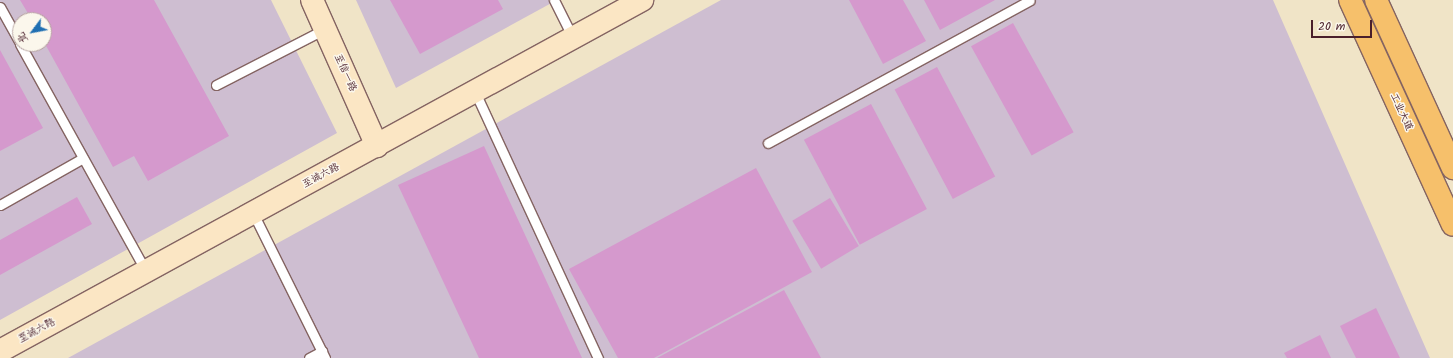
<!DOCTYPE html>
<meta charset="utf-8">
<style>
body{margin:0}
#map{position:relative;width:1453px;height:358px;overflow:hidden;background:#f0e4c7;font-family:Kalam,"LXGW WenKai TC",sans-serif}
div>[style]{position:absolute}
.industrial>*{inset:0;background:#cebed1}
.building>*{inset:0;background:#d599cd;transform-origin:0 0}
.roads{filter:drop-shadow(1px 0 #846462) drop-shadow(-1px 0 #846462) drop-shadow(0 1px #846462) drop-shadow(0 -1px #846462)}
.lane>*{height:9px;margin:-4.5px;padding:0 4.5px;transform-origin:4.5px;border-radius:4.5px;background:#fff}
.secondary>*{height:22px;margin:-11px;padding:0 11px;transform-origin:11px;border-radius:11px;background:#fbe6c4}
.primary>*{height:22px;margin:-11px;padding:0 11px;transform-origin:11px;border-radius:11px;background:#f6c06b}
span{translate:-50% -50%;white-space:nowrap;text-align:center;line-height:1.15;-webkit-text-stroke:3px #fbf7ec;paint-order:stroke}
.street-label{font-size:10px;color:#4a1f2b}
.north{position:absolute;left:12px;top:12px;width:40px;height:40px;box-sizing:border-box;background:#fbf7ec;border:1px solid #b4a19f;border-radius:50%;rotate:238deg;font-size:11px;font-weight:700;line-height:16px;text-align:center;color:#4a1f2b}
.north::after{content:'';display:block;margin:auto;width:14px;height:18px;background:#1f6fb2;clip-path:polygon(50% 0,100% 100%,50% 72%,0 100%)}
.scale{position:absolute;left:1311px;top:20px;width:61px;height:18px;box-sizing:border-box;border:2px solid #4a1f2b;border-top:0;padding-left:5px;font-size:12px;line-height:14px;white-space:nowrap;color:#4a1f2b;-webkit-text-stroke:3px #fbf7ec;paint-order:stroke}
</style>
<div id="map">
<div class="industrial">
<i style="clip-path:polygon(evenodd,0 0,271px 0,337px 133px,0 320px,0 0,20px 20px,44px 20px,44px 44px,20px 44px,20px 20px)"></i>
<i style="clip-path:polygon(356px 0,557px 0,396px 88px)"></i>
<i style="clip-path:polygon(721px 0,1273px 0,1430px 358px,68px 358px)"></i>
</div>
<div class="building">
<i style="clip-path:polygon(20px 0,154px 0,229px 136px,148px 181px,134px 156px,113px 167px,44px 42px,44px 20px,32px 20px)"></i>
<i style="clip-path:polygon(390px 0,498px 0,503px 9px,420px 54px)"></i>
<i style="clip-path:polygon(849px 0,903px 0,926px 41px,883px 64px)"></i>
<i style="clip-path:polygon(924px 0,995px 0,940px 30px)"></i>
<i style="left:1013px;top:23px;width:125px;height:48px;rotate:61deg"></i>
<i style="clip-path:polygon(0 50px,43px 128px,0 151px)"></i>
<i style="left:937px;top:67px;width:124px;height:48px;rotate:62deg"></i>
<i style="left:871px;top:104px;width:119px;height:76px;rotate:62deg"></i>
<i style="clip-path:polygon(484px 146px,582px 358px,479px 358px,398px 185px)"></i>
<i style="clip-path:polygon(756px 168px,812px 272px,654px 358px,618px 358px,569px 269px)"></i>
<i style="clip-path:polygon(77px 197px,92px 224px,0 275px,0 240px)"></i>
<i style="left:830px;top:198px;width:56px;height:44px;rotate:59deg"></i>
<i style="clip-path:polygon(784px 290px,821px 358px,657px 358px)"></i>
<i style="clip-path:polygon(1376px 308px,1400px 358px,1356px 358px,1340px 326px)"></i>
<i style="clip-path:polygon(1320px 335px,1331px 358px,1287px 358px,1284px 353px)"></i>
</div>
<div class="roads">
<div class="lane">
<i style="left:554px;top:0;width:42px;rotate:63.4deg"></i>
<i style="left:0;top:7px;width:41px;rotate:60.9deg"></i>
<i style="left:20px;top:44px;width:260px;rotate:61deg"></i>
<i style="left:216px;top:85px;width:123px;rotate:-27.2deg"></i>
<i style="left:475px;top:92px;width:293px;rotate:65.2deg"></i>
<i style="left:768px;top:143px;width:298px;rotate:-28.6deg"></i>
<i style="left:0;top:205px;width:95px;rotate:-29.5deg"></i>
<i style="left:253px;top:213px;width:162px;rotate:63.6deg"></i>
<i style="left:309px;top:358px;width:15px;rotate:-28deg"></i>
</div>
<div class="secondary">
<i style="left:312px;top:0;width:160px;rotate:66deg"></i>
<i style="left:0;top:351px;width:732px;rotate:-28.67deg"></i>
</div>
<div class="primary">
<i style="left:1350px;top:0;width:247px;rotate:65.4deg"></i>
<i style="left:1376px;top:0;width:185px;rotate:65.4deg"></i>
</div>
</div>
<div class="street-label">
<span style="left:345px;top:73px;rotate:66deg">至信一路</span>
<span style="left:1401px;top:112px;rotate:65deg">工业大道</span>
<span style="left:321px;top:176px;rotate:-28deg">至诚六路</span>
<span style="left:37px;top:331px;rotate:-28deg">至诚六路</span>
</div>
<div class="north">北</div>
<div class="scale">20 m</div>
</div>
